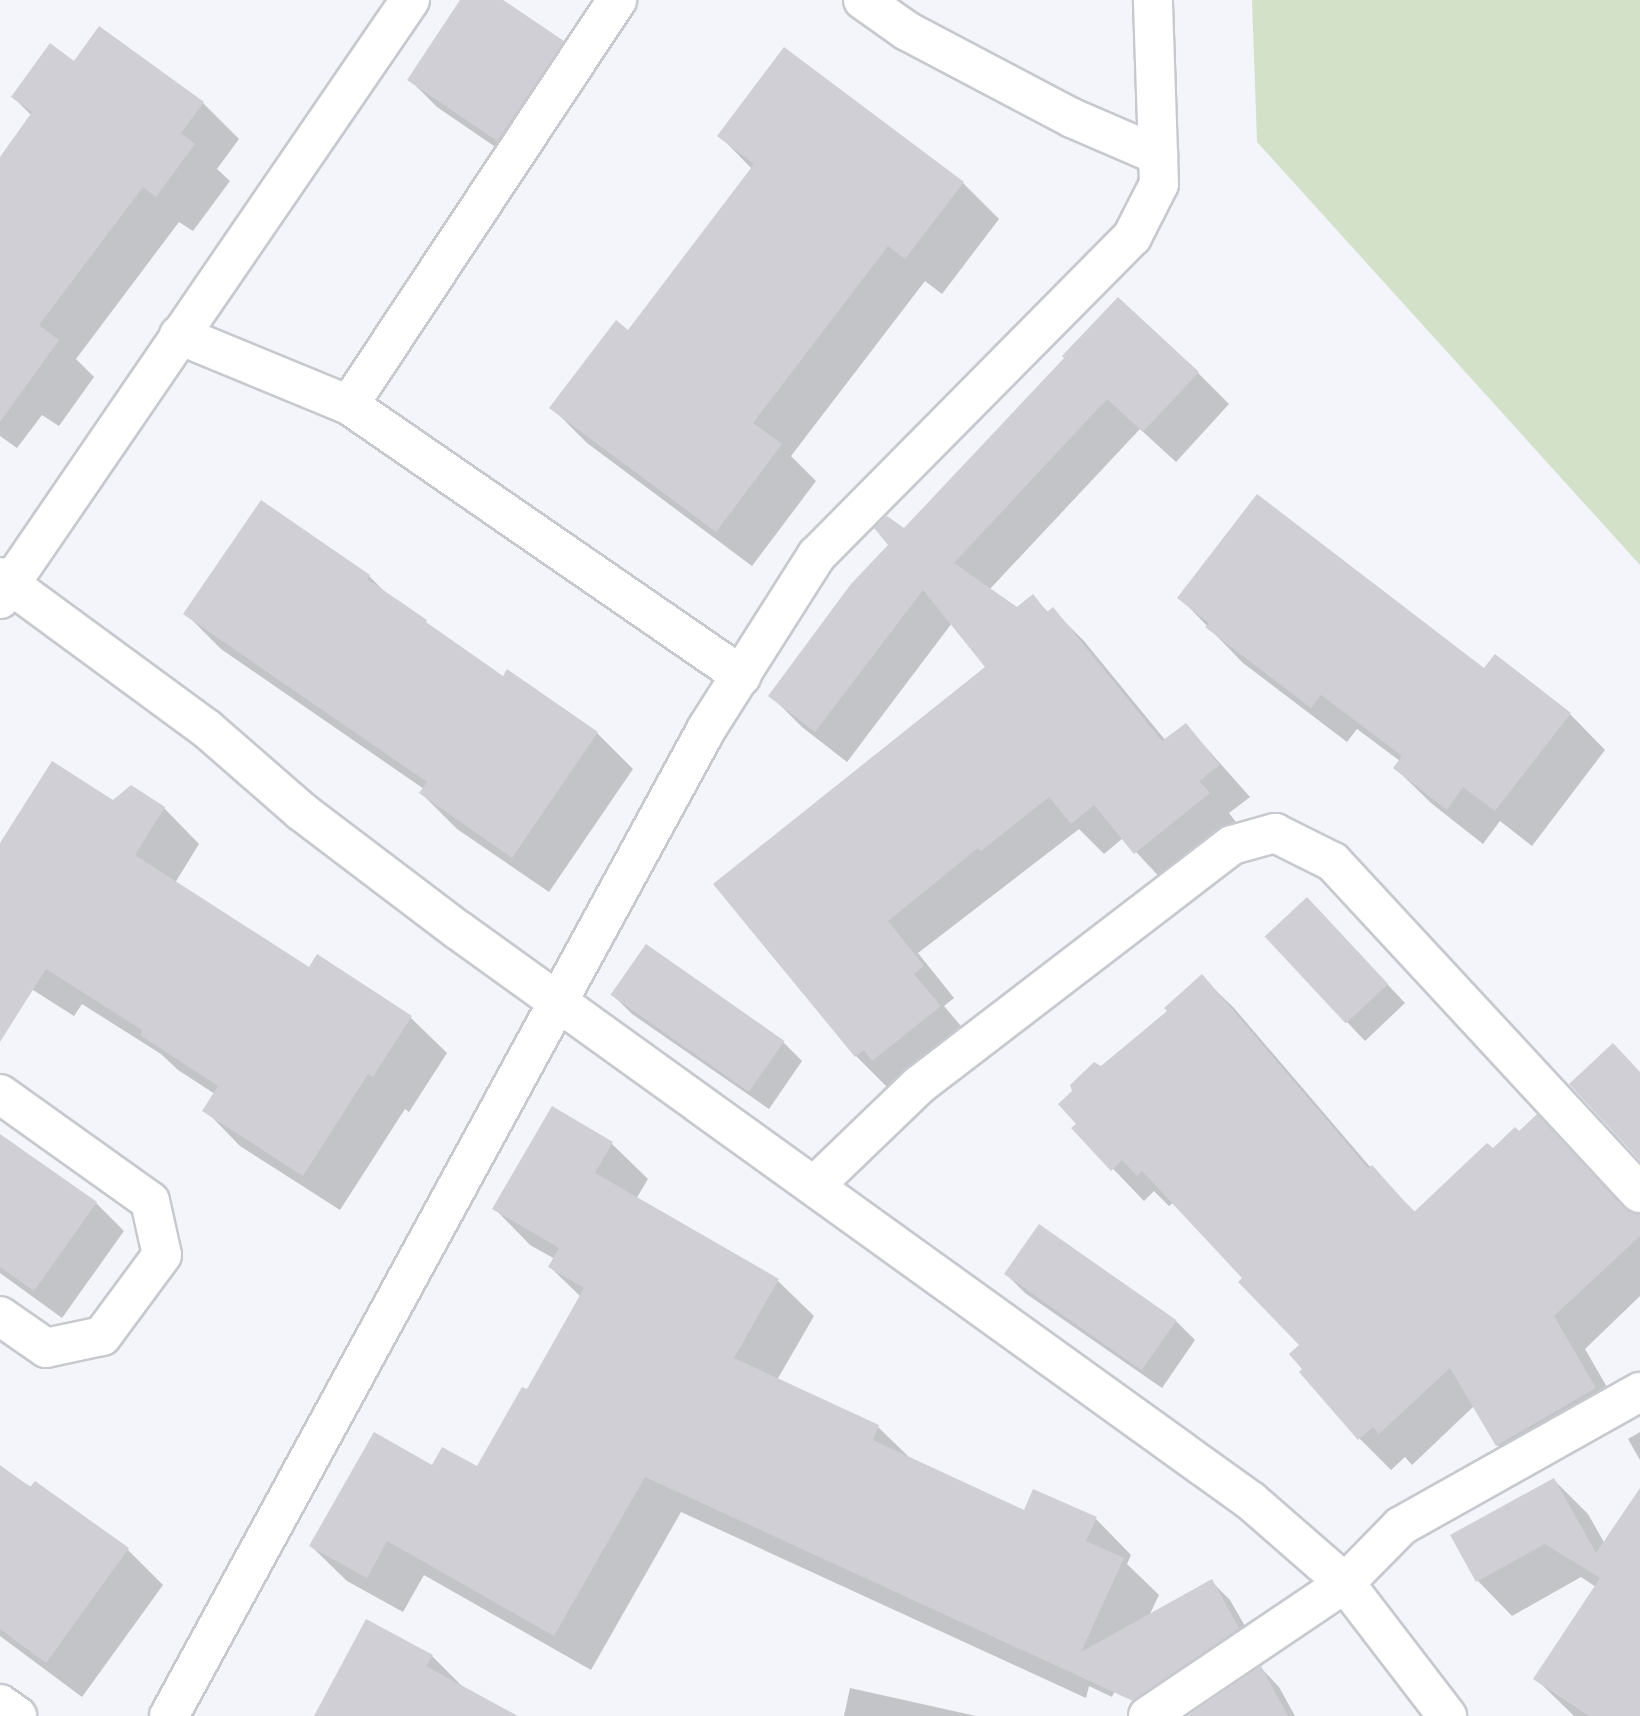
<!DOCTYPE html>
<style>
body{margin:0}
#map{position:relative;width:1640px;height:1716px;overflow:hidden;background:#f3f5fb;font-family:Arial,sans-serif}
div>[style]{position:absolute}
[style*='--x']{left:calc(var(--x)*1px);top:calc(var(--y)*1px);width:calc(var(--w)*1px);rotate:calc(var(--a)*1deg)}
.green>*{inset:0;background:#d4e1c9}
.shadow>*{inset:0;background:#0003}
.building>*{inset:0;background:#d0cfd5;transform-origin:0 0}
.roads{filter:drop-shadow(2px 0 #c7c9cf) drop-shadow(-2px 0 #c7c9cf) drop-shadow(0 2px #c7c9cf) drop-shadow(0 -2px #c7c9cf)}
.minor>*{height:38px;margin:-19px;padding:0 19px;transform-origin:19px;border-radius:19px;background:#fff}
span{translate:-50% -50%;white-space:nowrap;text-align:center;line-height:1.15;-webkit-text-stroke:6px #fff;paint-order:stroke}
</style>
<div id="map">
<div class="green">
<div style="clip-path:polygon(1252px 0,1640px 0,1640px 565px,1257px 142px)"></div>
</div>
<div class="shadow">
<div style="clip-path:polygon(462px 0,500px 0,562px 42px,590px 70px,526px 168px,437px 107px,409px 79px)"></div>
<div style="clip-path:polygon(74px 64px,203px 103px,239px 139px,217px 169px,230px 181px,193px 231px,179px 222px,76px 359px,94px 377px,59px 426px,42px 415px,17px 448px,0 436px,0 160px,32px 116px,13px 97px)"></div>
<div style="clip-path:polygon(720px 136px,963px 183px,999px 219px,942px 294px,925px 281px,791px 456px,816px 481px,752px 566px,587px 443px,552px 408px,629px 332px,752px 169px)"></div>
<div style="clip-path:polygon(1066px 358px,1198px 373px,1229px 404px,1176px 462px,1140px 429px,989px 590px,1017px 609px,1033px 597px,1049px 613px,1053px 610px,1084px 641px,1166px 741px,1186px 725px,1250px 797px,1229px 813px,1239px 826px,1166px 884px,1123px 838px,1104px 854px,1079px 829px,918px 953px,954px 998px,944px 1006px,971px 1038px,905px 1091px,895px 1081px,887px 1087px,856px 1056px,716px 884px,987px 667px,952px 623px,847px 762px,802px 727px,771px 696px,904px 530px)"></div>
<div style="clip-path:polygon(369px 576px,392px 599px,503px 678px,597px 733px,633px 769px,549px 892px,457px 829px,421px 793px,424px 789px,221px 649px,185px 613px)"></div>
<div style="clip-path:polygon(1180px 598px,1484px 670px,1570px 714px,1605px 750px,1532px 846px,1500px 821px,1483px 844px,1431px 803px,1395px 768px,1400px 761px,1357px 729px,1347px 742px,1243px 663px)"></div>
<div style="clip-path:polygon(113px 802px,164px 808px,199px 844px,175px 883px,309px 969px,317px 956px,411px 1018px,447px 1053px,409px 1112px,405px 1109px,340px 1210px,240px 1146px,205px 1110px,215px 1094px,178px 1070px,161px 1054px,82px 1004px,74px 1016px,0 969px,0 846px)"></div>
<div style="clip-path:polygon(1326px 919px,1405px 1003px,1365px 1041px,1267px 937px)"></div>
<div style="clip-path:polygon(1202px 977px,1234px 1008px,1371px 1168px,1416px 1213px,1493px 1151px,1568px 1148px,1628px 1213px,1640px 1216px,1640px 1296px,1585px 1349px,1626px 1420px,1529px 1477px,1497px 1445px,1474px 1406px,1412px 1465px,1405px 1457px,1391px 1470px,1360px 1439px,1305px 1369px,1302px 1345px,1245px 1278px,1174px 1202px,1169px 1206px,1154px 1191px,1144px 1201px,1074px 1128px,1078px 1124px,1101px 1068px,1169px 1011px)"></div>
<div style="clip-path:polygon(613px 995px,783px 1042px,802px 1061px,769px 1109px,632px 1014px)"></div>
<div style="clip-path:polygon(552px 1109px,612px 1144px,648px 1179px,636px 1199px,778px 1281px,814px 1316px,777px 1380px,878px 1427px,911px 1459px,1025px 1512px,1096px 1519px,1131px 1555px,1127px 1564px,1159px 1595px,1149px 1616px,1211px 1581px,1230px 1600px,1257px 1647px,1150px 1705px,1131px 1686px,1123px 1672px,1112px 1697px,1089px 1686px,1086px 1698px,681px 1512px,591px 1670px,424px 1575px,403px 1612px,347px 1581px,311px 1546px,433px 1467px,477px 1469px,527px 1391px,581px 1297px,550px 1267px,555px 1259px,530px 1245px,495px 1209px)"></div>
<div style="clip-path:polygon(0 1136px,96px 1203px,124px 1231px,62px 1318px,0 1273px)"></div>
<div style="clip-path:polygon(1039px 1227px,1176px 1321px,1195px 1340px,1162px 1388px,1025px 1293px,1006px 1274px)"></div>
<div style="clip-path:polygon(1640px 1432px,1640px 1460px,1628px 1439px)"></div>
<div style="clip-path:polygon(0 1467px,127px 1549px,163px 1585px,82px 1697px,0 1636px)"></div>
<div style="clip-path:polygon(1554px 1480px,1588px 1514px,1605px 1544px,1640px 1524px,1640px 1716px,1574px 1716px,1535px 1678px,1596px 1587px,1581px 1577px,1512px 1616px,1478px 1581px,1453px 1535px)"></div>
<div style="clip-path:polygon(432px 1656px,464px 1688px,515px 1716px,316px 1716px)"></div>
<div style="clip-path:polygon(1261px 1668px,1279px 1687px,1295px 1716px,1190px 1716px)"></div>
<div style="clip-path:polygon(850px 1688px,976px 1716px,844px 1716px)"></div>
</div>
<div class="building">
<div style="clip-path:polygon(460px 0,503px 0,564px 41px,497px 141px,407px 80px)"></div>
<div style="clip-path:polygon(99px 26px,204px 102px,181px 133px,195px 144px,156px 197px,143px 187px,39px 325px,59px 340px,0 422px,0 157px,32px 112px,11px 97px,50px 43px,74px 61px)"></div>
<div style="clip-path:polygon(784px 47px,964px 182px,905px 259px,888px 246px,753px 423px,782px 444px,716px 532px,549px 408px,616px 320px,628px 330px,754px 164px,717px 136px)"></div>
<div style="clip-path:polygon(1118px 297px,1199px 372px,1143px 432px,1107px 399px,954px 563px,1017px 607px,1033px 594px,1047px 612px,1053px 607px,1162px 741px,1186px 723px,1220px 765px,1199px 781px,1210px 793px,1134px 854px,1094px 805px,1071px 824px,1049px 797px,981px 851px,978px 848px,888px 921px,924px 966px,914px 974px,941px 1006px,872px 1061px,864px 1050px,855px 1057px,713px 884px,985px 667px,923px 590px,815px 732px,768px 696px,851px 584px,888px 545px,874px 528px,887px 516px,904px 528px,1064px 358px,1062px 356px)"></div>
<div style="clip-path:polygon(1257px 494px,1484px 668px,1495px 654px,1571px 713px,1495px 811px,1463px 787px,1447px 810px,1393px 768px,1402px 756px,1321px 695px,1311px 708px,1205px 627px,1209px 623px,1177px 598px)"></div>
<div style="clip-path:polygon(261px 500px,370px 575px,367px 579px,427px 620px,426px 622px,503px 676px,507px 669px,598px 732px,512px 858px,419px 793px,427px 782px,183px 614px)"></div>
<div style="clip-path:polygon(52px 761px,113px 800px,131px 785px,165px 807px,135px 855px,309px 967px,317px 954px,412px 1016px,373px 1077px,368px 1074px,303px 1176px,202px 1111px,218px 1086px,140px 1035px,142px 1030px,46px 969px,0 1042px,0 843px)"></div>
<div style="left:1307px;top:897px;width:119px;height:58px;rotate:47deg"></div>
<div style="left:646px;top:944px;width:169px;height:62px;rotate:35deg"></div>
<div style="clip-path:polygon(1202px 974px,1368px 1168px,1372px 1165px,1414px 1212px,1487px 1143px,1493px 1148px,1515px 1127px,1519px 1131px,1537px 1114px,1624px 1208px,1640px 1214px,1640px 1236px,1554px 1316px,1596px 1388px,1496px 1446px,1450px 1368px,1379px 1434px,1373px 1427px,1358px 1440px,1299px 1372px,1302px 1369px,1289px 1354px,1299px 1345px,1238px 1282px,1242px 1278px,1142px 1171px,1137px 1176px,1122px 1160px,1111px 1171px,1071px 1128px,1076px 1124px,1058px 1104px,1072px 1091px,1070px 1085px,1094px 1062px,1101px 1066px,1167px 1011px,1164px 1008px)"></div>
<div style="clip-path:polygon(1613px 1043px,1640px 1072px,1640px 1161px,1569px 1084px)"></div>
<div style="clip-path:polygon(552px 1106px,613px 1142px,595px 1173px,779px 1279px,734px 1358px,879px 1425px,873px 1440px,1024px 1510px,1033px 1489px,1097px 1517px,1086px 1541px,1124px 1558px,1081px 1652px,1212px 1579px,1239px 1628px,1133px 1701px,645px 1477px,554px 1636px,387px 1541px,367px 1578px,309px 1546px,374px 1432px,432px 1465px,442px 1447px,477px 1466px,522px 1387px,527px 1389px,584px 1288px,548px 1267px,559px 1248px,492px 1209px)"></div>
<div style="clip-path:polygon(0 1134px,97px 1202px,34px 1291px,0 1267px)"></div>
<div style="left:1039px;top:1224px;width:168px;height:61px;rotate:35deg"></div>
<div style="clip-path:polygon(0 1465px,30px 1487px,35px 1481px,129px 1548px,46px 1663px,0 1629px)"></div>
<div style="clip-path:polygon(1554px 1478px,1596px 1553px,1640px 1488px,1640px 1716px,1589px 1716px,1533px 1679px,1600px 1578px,1545px 1544px,1476px 1582px,1450px 1535px)"></div>
<div style="clip-path:polygon(366px 1619px,433px 1655px,426px 1666px,518px 1716px,314px 1716px)"></div>
<div style="clip-path:polygon(1261px 1666px,1288px 1716px,1187px 1716px)"></div>
</div>
<div class="roads">
<div class="minor">
<div style="--x:863;--y:0;--w:54;--a:35.2"></div>
<div style="--x:907;--y:31;--w:187;--a:27.8"></div>
<div style="--x:1072;--y:118;--w:94;--a:23.3"></div>
<div style="--x:179;--y:335;--w:184;--a:22.4"></div>
<div style="--x:349;--y:405;--w:477;--a:34.6"></div>
<div style="--x:349;--y:405;--w:486;--a:-56.5"></div>
<div style="--x:0;--y:577;--w:257;--a:36.3"></div>
<div style="--x:207;--y:729;--w:125;--a:41.1"></div>
<div style="--x:301;--y:811;--w:197;--a:37.2"></div>
<div style="--x:458;--y:930;--w:977;--a:35.76"></div>
<div style="--x:1251;--y:1501;--w:125;--a:41.1"></div>
<div style="--x:1345;--y:1583;--w:168;--a:52.5"></div>
<div style="--x:0;--y:599;--w:726;--a:-55.61"></div>
<div style="--x:0;--y:1094;--w:184;--a:35.5"></div>
<div style="--x:150;--y:1201;--w:55;--a:77.5"></div>
<div style="--x:162;--y:1255;--w:101;--a:126.5"></div>
<div style="--x:102;--y:1336;--w:57;--a:167.9"></div>
<div style="--x:46;--y:1348;--w:56;--a:-145.2"></div>
<div style="--x:814;--y:1186;--w:146;--a:-43.9"></div>
<div style="--x:919;--y:1085;--w:394;--a:-37.5"></div>
<div style="--x:1232;--y:845;--w:45;--a:-15.6"></div>
<div style="--x:1275;--y:833;--w:65;--a:26.6"></div>
<div style="--x:1333;--y:862;--w:451;--a:47.2"></div>
<div style="--x:0;--y:1704;--w:21;--a:35"></div>
<div style="--x:169;--y:1716;--w:1125;--a:-61.43"></div>
<div style="--x:707;--y:728;--w:205;--a:-57.6"></div>
<div style="--x:817;--y:555;--w:448;--a:-45.3"></div>
<div style="--x:1132;--y:237;--w:59;--a:-63"></div>
<div style="--x:1159;--y:184;--w:184;--a:-91.9"></div>
<div style="--x:1148;--y:1716;--w:238;--a:-34"></div>
<div style="--x:1345;--y:1583;--w:80;--a:-45.5"></div>
<div style="--x:1401;--y:1526;--w:274;--a:-29.3"></div>
</div>
</div>
</div>
